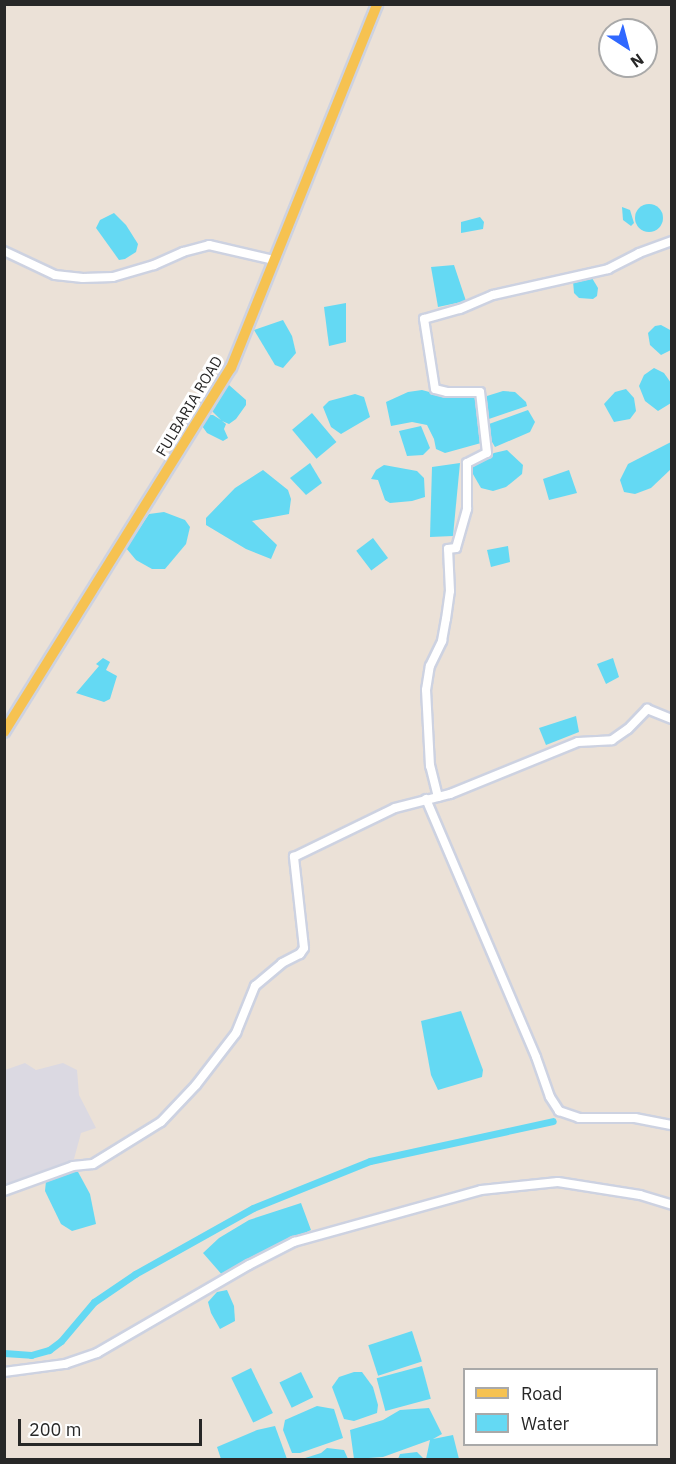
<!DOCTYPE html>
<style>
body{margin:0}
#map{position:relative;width:676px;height:1464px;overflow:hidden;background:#ebe1d7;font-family:"IBM Plex Sans",sans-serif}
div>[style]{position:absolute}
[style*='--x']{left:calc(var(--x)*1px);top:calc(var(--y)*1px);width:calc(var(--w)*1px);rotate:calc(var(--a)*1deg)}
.industrial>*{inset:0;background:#dbd9e2}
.water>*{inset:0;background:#64d9f3;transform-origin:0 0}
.round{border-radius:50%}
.canal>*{height:7px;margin:-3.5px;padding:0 3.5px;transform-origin:3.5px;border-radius:3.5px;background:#64d9f3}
.roads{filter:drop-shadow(2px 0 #cdd2e1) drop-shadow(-2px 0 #cdd2e1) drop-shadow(0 2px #cdd2e1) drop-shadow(0 -2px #cdd2e1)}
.minor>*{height:8px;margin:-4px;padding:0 4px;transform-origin:4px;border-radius:4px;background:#fff}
.major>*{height:10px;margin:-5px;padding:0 5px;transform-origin:5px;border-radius:5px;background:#f6c251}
span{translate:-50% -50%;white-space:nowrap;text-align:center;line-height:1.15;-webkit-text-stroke:6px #fff;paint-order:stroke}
.street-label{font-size:15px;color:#272727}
.frame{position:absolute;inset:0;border:6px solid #272727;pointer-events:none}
.legend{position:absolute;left:463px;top:1368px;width:195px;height:78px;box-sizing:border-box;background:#fff;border:2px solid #a9a9a9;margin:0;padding:8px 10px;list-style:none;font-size:18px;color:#272727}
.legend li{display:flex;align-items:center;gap:12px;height:30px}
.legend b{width:30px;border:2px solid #a9a9a9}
.north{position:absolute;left:598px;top:18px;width:60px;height:60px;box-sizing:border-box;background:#fff;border:2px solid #a9a9a9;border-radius:50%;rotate:144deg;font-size:16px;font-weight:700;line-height:24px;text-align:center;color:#272727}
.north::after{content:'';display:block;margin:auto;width:21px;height:27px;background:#3068ff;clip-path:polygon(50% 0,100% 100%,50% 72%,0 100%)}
.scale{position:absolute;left:18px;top:1419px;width:184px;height:27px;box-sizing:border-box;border:3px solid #272727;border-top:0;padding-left:8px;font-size:18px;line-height:21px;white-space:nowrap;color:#272727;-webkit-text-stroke:4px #fff;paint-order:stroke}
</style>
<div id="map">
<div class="industrial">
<div style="clip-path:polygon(25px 1063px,36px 1070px,63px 1063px,77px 1070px,79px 1095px,96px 1128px,81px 1133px,74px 1159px,5px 1187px,5px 1070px)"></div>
</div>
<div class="water">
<div class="round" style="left:635px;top:204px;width:28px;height:28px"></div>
<div style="clip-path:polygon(622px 207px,630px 210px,634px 223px,631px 226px,623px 220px)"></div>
<div style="clip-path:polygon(114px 213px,126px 225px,138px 244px,136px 252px,125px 259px,119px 260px,96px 228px,100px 220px)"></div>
<div style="clip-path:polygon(480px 217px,484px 222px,483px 229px,461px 233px,461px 222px)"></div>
<div style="clip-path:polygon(454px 265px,466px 301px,438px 307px,431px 267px)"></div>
<div style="clip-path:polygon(592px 278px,598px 288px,597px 296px,593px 299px,579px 298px,574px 293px,573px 281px)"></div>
<div style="clip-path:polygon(346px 303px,346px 342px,329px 346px,324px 307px)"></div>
<div style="clip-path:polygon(283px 320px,292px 336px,296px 353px,283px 368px,275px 365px,254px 330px)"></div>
<div style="clip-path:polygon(661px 325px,672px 331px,671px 350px,661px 355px,650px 345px,648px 333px,655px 326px)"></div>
<div style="clip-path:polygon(654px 368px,664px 373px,671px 383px,671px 403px,658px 411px,645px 401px,639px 386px,644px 375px)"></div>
<div style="clip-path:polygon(223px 385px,229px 385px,246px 400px,246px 405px,236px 419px,229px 424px,222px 421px,226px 424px,224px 429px,228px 438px,223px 441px,207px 433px,200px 423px,203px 415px,213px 415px,221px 420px,212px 411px)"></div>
<div style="clip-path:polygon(626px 389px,634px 398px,636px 411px,630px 419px,614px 422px,604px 404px,615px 392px)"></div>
<div style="clip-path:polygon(422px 390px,444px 396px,476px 398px,481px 443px,445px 453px,436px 449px,434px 439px,427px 425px,412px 422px,391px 426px,386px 402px,408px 392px)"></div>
<div style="clip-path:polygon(503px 391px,515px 392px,526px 402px,527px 406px,486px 420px,484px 406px,487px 396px)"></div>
<div style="clip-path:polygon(355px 394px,364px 397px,370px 417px,341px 434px,331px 427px,323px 407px,329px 401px)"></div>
<div style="clip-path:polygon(528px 410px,535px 422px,530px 432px,495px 447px,489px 437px,489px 424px)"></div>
<div style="left:312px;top:413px;width:38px;height:26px;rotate:50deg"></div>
<div style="clip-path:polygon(421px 426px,430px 448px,423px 455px,407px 456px,399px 431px)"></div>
<div style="clip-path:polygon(671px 442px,671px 469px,651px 488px,635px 494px,624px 492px,620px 480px,628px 464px)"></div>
<div style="clip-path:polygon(507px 450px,523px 465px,522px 474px,506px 487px,493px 491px,481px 488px,470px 469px,494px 453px)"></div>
<div style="clip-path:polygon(310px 463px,322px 483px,306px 495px,290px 478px)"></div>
<div style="clip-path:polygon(460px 463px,453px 536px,430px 537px,432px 467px)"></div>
<div style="clip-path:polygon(384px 465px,417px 471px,424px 478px,425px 497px,412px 501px,390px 503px,385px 500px,378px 480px,371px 479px,376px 470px)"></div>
<div style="clip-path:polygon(263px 470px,288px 490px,291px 499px,289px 514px,252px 521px,277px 545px,271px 559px,246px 549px,206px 525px,206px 518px,235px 488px)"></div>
<div style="clip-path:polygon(569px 470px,577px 493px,549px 500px,543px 479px)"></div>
<div style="clip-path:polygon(164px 512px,185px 520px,190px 527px,186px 544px,165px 569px,152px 569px,136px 560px,126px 548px,149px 514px)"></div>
<div style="left:373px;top:538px;width:25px;height:21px;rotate:53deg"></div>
<div style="clip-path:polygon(508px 546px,510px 562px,491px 567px,487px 550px)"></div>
<div style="clip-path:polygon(103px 658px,110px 662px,106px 670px,117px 676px,110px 699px,104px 702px,76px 693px,99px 666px,96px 664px)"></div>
<div style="clip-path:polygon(613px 658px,619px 677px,606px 684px,597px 664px)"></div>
<div style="clip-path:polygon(576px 716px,579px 732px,546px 745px,539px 728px)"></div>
<div style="clip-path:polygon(461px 1011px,483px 1070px,482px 1077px,438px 1090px,431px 1075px,421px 1021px)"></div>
<div style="clip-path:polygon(77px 1170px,90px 1194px,96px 1224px,72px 1231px,61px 1224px,45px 1191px,46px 1181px,54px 1175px)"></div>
<div style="clip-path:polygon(301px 1203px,311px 1230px,250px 1258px,233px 1273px,224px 1277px,203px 1253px,219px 1238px,249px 1220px)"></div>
<div style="clip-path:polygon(227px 1290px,234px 1306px,235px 1321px,220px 1329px,211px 1313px,208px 1302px,217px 1292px)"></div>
<div style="left:412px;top:1331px;width:32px;height:46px;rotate:72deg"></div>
<div style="left:422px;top:1366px;width:34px;height:47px;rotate:75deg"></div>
<div style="left:251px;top:1368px;width:50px;height:22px;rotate:64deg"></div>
<div style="left:301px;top:1372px;width:28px;height:24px;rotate:64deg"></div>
<div style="clip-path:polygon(354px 1372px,362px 1372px,373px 1387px,378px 1405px,377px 1413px,354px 1421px,344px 1419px,332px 1387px,339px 1377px)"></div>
<div style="clip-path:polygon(317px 1406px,334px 1409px,343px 1438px,300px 1453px,292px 1453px,283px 1430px,285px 1420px)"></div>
<div style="clip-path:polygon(429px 1408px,442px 1434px,433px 1439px,453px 1435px,459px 1459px,426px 1459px,430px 1440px,383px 1457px,354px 1459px,350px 1430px,383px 1420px,400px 1410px)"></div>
<div style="clip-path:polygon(275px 1426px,287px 1459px,221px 1459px,217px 1447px,257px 1430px)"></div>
<div style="clip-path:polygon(327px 1448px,344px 1450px,348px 1459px,302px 1459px,321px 1453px)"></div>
<div style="clip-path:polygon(417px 1452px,424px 1459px,398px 1459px,400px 1454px)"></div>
</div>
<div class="canal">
<div style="--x:4;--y:1353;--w:27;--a:4"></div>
<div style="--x:31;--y:1355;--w:19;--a:-16"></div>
<div style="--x:49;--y:1350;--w:15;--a:-37"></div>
<div style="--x:61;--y:1341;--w:51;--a:-49.8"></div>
<div style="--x:94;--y:1302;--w:50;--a:-34.3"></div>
<div style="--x:135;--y:1274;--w:135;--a:-29.2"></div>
<div style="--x:253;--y:1208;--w:126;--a:-21.9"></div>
<div style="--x:370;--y:1161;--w:187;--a:-12.3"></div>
</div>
<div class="roads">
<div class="minor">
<div style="--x:4;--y:251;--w:56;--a:25.2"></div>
<div style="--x:55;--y:275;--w:28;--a:6"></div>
<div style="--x:83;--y:278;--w:30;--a:-2"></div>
<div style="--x:113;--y:277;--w:43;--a:-16.3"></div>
<div style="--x:154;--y:265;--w:32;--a:-24"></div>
<div style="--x:183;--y:252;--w:27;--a:-15"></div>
<div style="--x:209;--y:245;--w:67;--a:13"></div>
<div style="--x:438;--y:797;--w:32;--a:-104"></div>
<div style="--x:430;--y:766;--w:76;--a:-93"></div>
<div style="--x:426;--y:690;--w:24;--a:-81"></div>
<div style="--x:430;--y:666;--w:28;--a:-64"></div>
<div style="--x:442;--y:641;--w:22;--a:-80"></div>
<div style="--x:446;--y:619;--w:28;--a:-82"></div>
<div style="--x:450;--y:591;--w:42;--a:-92.7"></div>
<div style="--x:448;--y:549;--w:8;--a:-7"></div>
<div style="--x:456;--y:548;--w:41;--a:-74.2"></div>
<div style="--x:467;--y:509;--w:46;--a:-90"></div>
<div style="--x:467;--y:463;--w:22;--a:-27"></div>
<div style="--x:487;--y:453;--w:61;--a:-96.5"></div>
<div style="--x:480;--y:392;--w:33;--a:180"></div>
<div style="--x:447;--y:392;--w:12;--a:-166"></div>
<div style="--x:435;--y:389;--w:71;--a:-98.9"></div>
<div style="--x:424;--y:319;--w:37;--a:-16"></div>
<div style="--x:460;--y:309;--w:36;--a:-23"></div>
<div style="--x:493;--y:295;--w:118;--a:-12.7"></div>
<div style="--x:608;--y:269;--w:35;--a:-27"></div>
<div style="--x:639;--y:253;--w:35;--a:-20"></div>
<div style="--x:426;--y:799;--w:280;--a:66.9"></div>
<div style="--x:536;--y:1057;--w:42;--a:70.7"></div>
<div style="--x:550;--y:1097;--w:17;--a:57"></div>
<div style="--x:559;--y:1111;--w:21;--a:19"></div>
<div style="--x:579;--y:1118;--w:56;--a:0"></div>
<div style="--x:635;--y:1118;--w:38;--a:11"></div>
<div style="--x:4;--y:1191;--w:73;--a:-19.9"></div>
<div style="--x:73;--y:1166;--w:20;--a:-6"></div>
<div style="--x:93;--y:1164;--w:80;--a:-31.7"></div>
<div style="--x:161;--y:1122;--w:51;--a:-46.6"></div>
<div style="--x:196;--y:1085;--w:66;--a:-52.4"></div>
<div style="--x:236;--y:1033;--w:51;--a:-68"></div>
<div style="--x:255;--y:986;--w:35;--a:-40"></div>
<div style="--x:282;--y:963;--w:20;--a:-27"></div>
<div style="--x:300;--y:954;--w:7;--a:-56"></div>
<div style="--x:304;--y:948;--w:92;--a:-96.3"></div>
<div style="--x:294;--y:857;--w:112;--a:-25.9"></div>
<div style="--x:395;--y:808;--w:57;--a:-14.3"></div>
<div style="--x:450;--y:794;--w:138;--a:-22.1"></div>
<div style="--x:578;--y:742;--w:34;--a:-3"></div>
<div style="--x:612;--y:740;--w:19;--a:-35"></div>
<div style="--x:628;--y:729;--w:28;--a:-46"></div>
<div style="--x:647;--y:709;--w:27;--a:22"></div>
<div style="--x:4;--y:1372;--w:62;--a:-7.5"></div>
<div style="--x:65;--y:1364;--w:34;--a:-19"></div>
<div style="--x:97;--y:1353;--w:176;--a:-30.1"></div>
<div style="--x:249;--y:1265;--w:51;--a:-27.1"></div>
<div style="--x:294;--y:1242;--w:194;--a:-15.5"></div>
<div style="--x:481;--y:1190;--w:77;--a:-5.9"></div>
<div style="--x:558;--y:1182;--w:83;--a:9"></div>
<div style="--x:640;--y:1195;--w:34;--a:17"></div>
</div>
<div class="major">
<div style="--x:4;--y:732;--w:429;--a:-58.1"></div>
<div style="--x:231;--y:368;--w:392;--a:-68.1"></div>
</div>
</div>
<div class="street-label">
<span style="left:189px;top:406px;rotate:-59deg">FULBARIA ROAD</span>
</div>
<div class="frame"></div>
<ul class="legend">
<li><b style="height:8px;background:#f6c251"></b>Road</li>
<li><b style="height:16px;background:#64d9f3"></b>Water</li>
</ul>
<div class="north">N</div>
<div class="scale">200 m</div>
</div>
